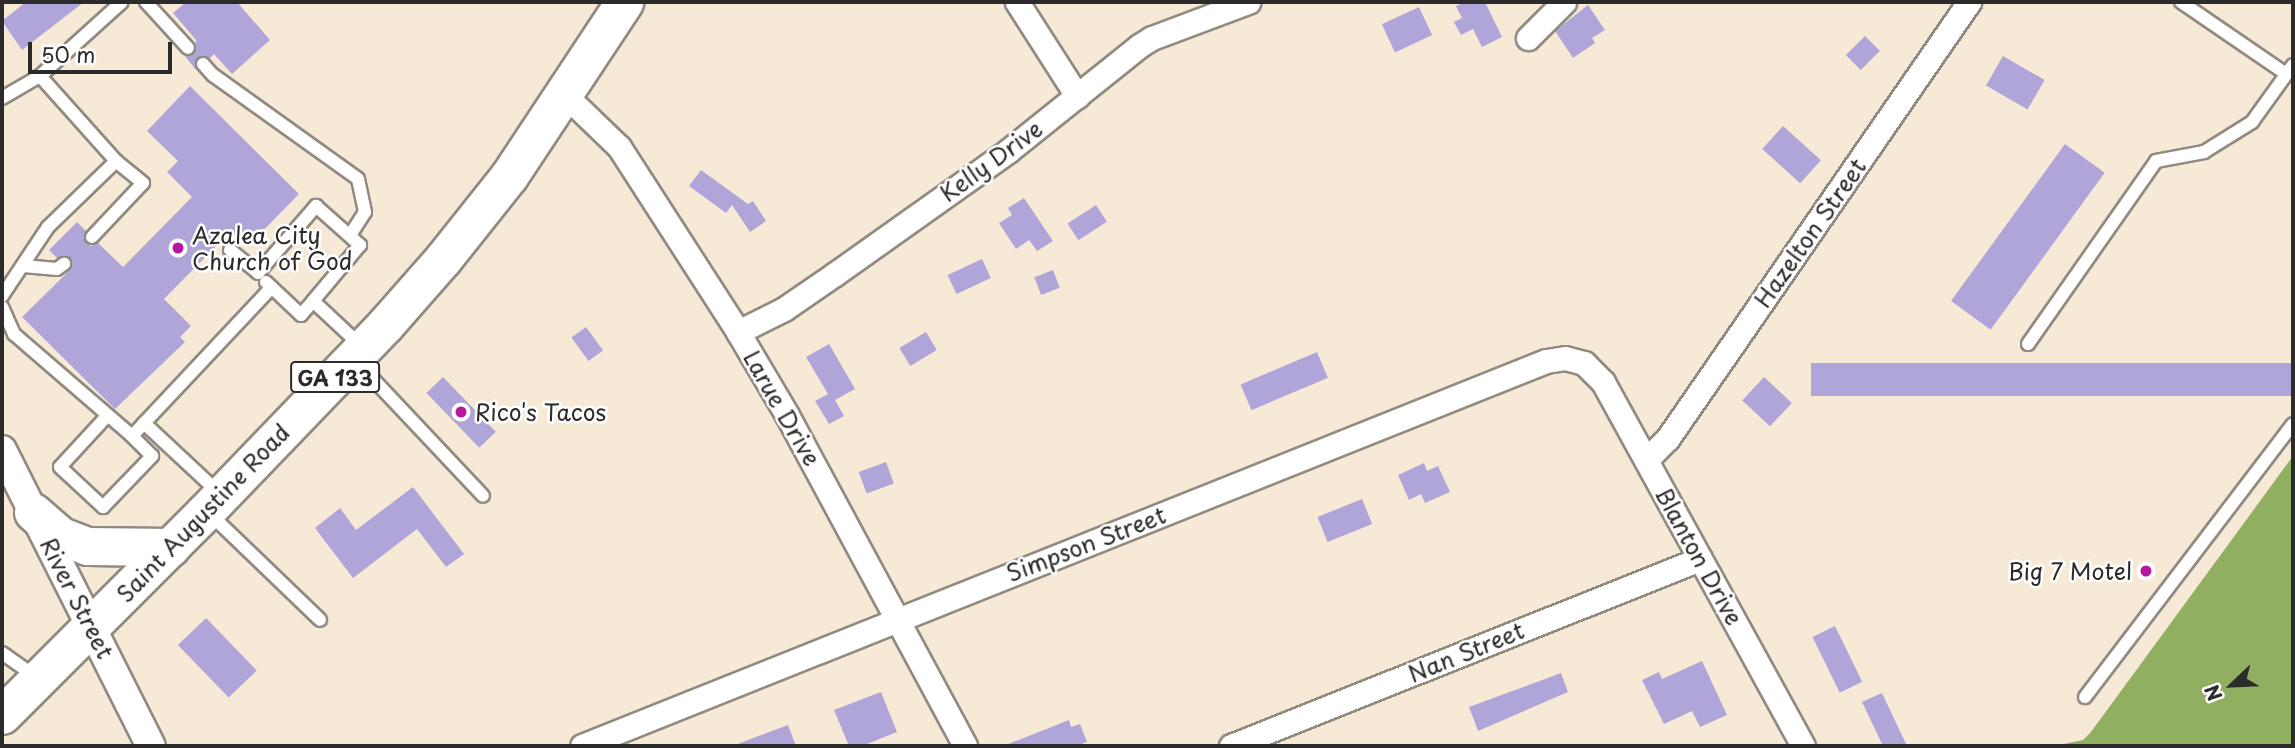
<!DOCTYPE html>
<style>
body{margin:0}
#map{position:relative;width:2295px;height:748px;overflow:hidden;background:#f6ead7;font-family:"Playpen Sans",sans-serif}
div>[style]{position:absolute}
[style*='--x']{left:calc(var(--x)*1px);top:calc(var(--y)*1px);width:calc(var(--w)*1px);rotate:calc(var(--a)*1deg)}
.forest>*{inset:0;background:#91af61}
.building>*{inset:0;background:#b0a5d9;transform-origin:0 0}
.roads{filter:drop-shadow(2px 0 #908a81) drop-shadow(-2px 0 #908a81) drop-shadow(0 2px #908a81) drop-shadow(0 -2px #908a81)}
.service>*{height:12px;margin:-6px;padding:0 6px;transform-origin:6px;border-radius:6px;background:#fff}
.minor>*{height:23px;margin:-11.5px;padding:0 11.5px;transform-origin:11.5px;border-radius:11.5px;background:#fff}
.tertiary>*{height:28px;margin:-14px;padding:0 14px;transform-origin:14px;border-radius:14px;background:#fff}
.primary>*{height:37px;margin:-18.5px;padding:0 18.5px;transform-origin:18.5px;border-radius:18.5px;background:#fff}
.dots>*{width:19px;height:19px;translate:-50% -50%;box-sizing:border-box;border:4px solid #fff;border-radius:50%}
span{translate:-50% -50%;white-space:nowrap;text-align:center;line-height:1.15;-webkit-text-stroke:5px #fff;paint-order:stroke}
.shield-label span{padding:2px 5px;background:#fff;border:2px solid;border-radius:5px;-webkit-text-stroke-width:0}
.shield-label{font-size:21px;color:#2b2b2b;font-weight:700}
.street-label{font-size:23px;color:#2b2b2b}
.poi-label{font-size:23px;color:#2b2b2b}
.left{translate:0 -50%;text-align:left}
.right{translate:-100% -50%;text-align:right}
.frame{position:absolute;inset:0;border:4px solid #2b2b2b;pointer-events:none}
.north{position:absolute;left:2197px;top:650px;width:70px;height:70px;-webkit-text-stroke:5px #fff;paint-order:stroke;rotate:247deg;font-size:19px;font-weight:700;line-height:28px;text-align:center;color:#2b2b2b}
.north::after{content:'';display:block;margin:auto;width:24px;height:32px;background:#2b2b2b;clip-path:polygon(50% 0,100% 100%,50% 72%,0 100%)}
.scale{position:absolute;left:28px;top:42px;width:144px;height:32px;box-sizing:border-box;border:4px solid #2b2b2b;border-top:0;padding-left:9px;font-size:21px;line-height:24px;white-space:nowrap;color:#2b2b2b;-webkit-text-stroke:5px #fff;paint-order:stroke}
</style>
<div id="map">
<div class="forest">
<div style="clip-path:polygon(2293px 456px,2293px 746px,2054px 746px,2083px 740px,2091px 732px)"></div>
</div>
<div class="building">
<div style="clip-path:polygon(26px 2px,84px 2px,22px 50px,2px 21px)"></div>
<div style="clip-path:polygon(186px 2px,237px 2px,270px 40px,232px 74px,214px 54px,210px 58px,198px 57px,195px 62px,196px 70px,184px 55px,194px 54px,196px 40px,173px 13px)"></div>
<div style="clip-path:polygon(1465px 2px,1485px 2px,1502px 37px,1482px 47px,1473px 29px,1461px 35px,1454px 22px,1462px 18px,1456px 6px)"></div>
<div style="clip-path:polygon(1588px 5px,1605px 30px,1592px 38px,1595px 43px,1573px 58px,1555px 31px)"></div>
<div style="left:1419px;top:7px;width:31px;height:41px;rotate:65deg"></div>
<div style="left:1865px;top:36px;width:21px;height:27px;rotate:45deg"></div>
<div style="left:2003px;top:56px;width:48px;height:34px;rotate:30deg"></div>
<div style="clip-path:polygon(190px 86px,299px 194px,247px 247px,231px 231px,164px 299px,191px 326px,180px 337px,185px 342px,115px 409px,22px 317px,72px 268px,71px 258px,64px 255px,57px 258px,49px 250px,77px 222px,86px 231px,86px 243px,91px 246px,98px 243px,123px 267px,192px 197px,167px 172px,178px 161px,147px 131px)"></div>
<div style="left:1783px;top:126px;width:51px;height:31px;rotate:42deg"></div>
<div style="left:2065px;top:144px;width:49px;height:194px;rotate:36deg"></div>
<div style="clip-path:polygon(701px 170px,748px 204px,753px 201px,766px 221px,750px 232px,732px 205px,726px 213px,689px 186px)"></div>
<div style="clip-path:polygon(1024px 198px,1053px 241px,1037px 251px,1029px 240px,1016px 249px,999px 223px,1012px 215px,1008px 208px)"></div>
<div style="left:1096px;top:205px;width:20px;height:34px;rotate:57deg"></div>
<div style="left:982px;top:259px;width:21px;height:38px;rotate:65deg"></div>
<div style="left:1053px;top:270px;width:19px;height:20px;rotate:69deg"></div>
<div style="left:586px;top:327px;width:29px;height:18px;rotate:54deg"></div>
<div style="left:926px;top:332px;width:21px;height:31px;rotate:59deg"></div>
<div style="clip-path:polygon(829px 344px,855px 389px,835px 400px,844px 416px,829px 424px,815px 401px,828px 394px,806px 357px)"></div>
<div style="left:1317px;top:352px;width:28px;height:83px;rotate:67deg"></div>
<div style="left:2293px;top:363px;width:33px;height:482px;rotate:90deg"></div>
<div style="left:443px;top:377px;width:76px;height:23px;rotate:46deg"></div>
<div style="left:1764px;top:377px;width:38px;height:32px;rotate:43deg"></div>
<div style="left:886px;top:462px;width:23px;height:29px;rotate:70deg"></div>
<div style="clip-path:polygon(1424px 463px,1427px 471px,1438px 466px,1450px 492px,1425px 503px,1421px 494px,1409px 500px,1398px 475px)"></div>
<div style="clip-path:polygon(413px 487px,464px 554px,446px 567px,417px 529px,353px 578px,315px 528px,340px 508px,356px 530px)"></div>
<div style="left:1362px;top:499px;width:27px;height:48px;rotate:68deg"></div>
<div style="left:206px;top:618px;width:73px;height:39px;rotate:46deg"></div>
<div style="left:1835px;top:626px;width:62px;height:25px;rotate:64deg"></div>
<div style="clip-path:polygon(1702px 661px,1727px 715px,1700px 727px,1692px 711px,1664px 724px,1642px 680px,1659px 672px,1662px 679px)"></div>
<div style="clip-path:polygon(1561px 673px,1568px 692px,1478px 731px,1469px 707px)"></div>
<div style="clip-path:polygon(881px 692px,897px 732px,862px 746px,849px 746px,834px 710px)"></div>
<div style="clip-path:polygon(1882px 693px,1907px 746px,1883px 746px,1862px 702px)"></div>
<div style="clip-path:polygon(1069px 720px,1071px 727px,1080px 724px,1087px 742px,1076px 746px,1003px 746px)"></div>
<div style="clip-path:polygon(788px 725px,796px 746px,735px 746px,735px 745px)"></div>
</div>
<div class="roads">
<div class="service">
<div style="--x:146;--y:2;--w:62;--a:47.6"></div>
<div style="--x:2181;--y:2;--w:127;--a:34.4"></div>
<div style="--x:203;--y:64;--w:15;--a:48"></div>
<div style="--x:213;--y:75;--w:178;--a:35.6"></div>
<div style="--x:358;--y:179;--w:34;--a:78"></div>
<div style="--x:365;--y:212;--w:27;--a:123"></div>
<div style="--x:2;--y:98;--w:44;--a:-30.1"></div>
<div style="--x:40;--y:76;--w:110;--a:-42.1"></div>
<div style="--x:92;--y:237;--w:74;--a:-46.6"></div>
<div style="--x:143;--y:183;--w:35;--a:-141"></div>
<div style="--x:230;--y:250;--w:36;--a:39"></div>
<div style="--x:258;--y:273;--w:89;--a:-49.1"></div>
<div style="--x:316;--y:206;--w:59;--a:41.6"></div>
<div style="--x:360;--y:245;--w:73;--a:130"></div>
<div style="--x:313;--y:301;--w:64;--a:43.1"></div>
<div style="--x:23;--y:266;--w:34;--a:5"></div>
<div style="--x:57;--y:269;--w:9;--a:-36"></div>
<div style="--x:266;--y:282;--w:48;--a:43.3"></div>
<div style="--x:301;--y:315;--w:18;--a:-49"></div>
<div style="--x:2;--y:296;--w:83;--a:-56.3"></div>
<div style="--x:48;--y:227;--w:95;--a:-44.1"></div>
<div style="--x:116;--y:161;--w:114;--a:-131.8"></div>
<div style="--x:2;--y:307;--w:30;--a:66"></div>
<div style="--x:14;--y:334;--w:156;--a:40.8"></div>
<div style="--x:132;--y:436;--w:204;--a:-46.8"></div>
<div style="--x:2028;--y:344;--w:223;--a:-55"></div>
<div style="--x:2156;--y:161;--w:49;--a:-10.6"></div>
<div style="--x:2204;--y:152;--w:57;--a:-32"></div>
<div style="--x:2252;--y:122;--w:70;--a:-54.3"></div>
<div style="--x:356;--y:361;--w:185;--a:46.7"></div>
<div style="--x:107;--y:416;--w:69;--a:132.7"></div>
<div style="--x:60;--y:467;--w:59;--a:42.9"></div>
<div style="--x:103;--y:507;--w:71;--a:-46.1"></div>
<div style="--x:152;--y:456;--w:28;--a:-135"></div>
<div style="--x:144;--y:423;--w:101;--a:43"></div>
<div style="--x:209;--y:513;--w:154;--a:43.9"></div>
<div style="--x:2;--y:653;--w:42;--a:35.2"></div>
<div style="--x:2085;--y:697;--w:343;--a:-52.7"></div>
</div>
<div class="minor">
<div style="--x:1017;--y:2;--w:112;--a:57.4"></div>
<div style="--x:1528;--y:38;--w:51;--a:-45"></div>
<div style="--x:564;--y:94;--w:76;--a:43.9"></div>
<div style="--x:619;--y:147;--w:220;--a:57.2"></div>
<div style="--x:738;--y:332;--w:96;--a:59.4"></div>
<div style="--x:787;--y:415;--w:376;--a:61.7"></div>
<div style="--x:738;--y:332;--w:51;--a:-26.6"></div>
<div style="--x:784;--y:309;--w:62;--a:-34.5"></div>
<div style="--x:835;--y:274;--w:212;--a:-35.4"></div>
<div style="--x:1008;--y:151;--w:168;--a:-38.7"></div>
<div style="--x:1139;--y:46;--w:15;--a:-32"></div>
<div style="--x:1152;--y:38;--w:103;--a:-20.6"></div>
<div style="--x:1646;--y:460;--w:31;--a:-45"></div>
<div style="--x:1668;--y:438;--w:530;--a:-55.38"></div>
<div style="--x:582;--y:746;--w:1038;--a:-21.77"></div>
<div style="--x:1546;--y:361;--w:19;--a:-9"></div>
<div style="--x:1565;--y:358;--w:20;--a:15"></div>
<div style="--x:1584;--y:363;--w:27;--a:45"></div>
<div style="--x:1603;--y:382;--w:415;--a:61.2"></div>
<div style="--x:1231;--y:746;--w:505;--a:-21.74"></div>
</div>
<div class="tertiary">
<div style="--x:2;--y:450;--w:331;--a:63.3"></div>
</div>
<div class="primary">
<div style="--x:33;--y:512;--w:37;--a:41"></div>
<div style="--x:61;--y:536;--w:28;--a:21"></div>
<div style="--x:87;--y:546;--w:84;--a:0.7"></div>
<div style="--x:2;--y:715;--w:288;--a:-45"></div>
<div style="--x:206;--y:511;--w:258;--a:-46.1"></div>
<div style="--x:385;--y:325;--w:88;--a:-48.7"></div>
<div style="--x:443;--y:259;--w:106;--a:-51.5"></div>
<div style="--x:509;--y:176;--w:209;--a:-56.5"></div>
</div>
</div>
<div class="dots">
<div style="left:178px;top:248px;background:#b5179e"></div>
<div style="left:461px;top:412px;background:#b5179e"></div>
<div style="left:2146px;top:571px;background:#b5179e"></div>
</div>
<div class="shield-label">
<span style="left:335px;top:377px">GA 133</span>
</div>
<div class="street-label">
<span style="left:991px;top:161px;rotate:-36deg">Kelly Drive</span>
<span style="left:1810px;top:233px;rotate:-55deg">Hazelton Street</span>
<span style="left:782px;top:408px;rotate:60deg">Larue Drive</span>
<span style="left:203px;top:513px;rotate:-46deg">Saint Augustine Road</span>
<span style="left:1086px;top:544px;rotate:-21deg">Simpson Street</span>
<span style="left:1699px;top:556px;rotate:61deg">Blanton Drive</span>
<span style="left:77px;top:598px;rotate:63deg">River Street</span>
<span style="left:1466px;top:652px;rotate:-22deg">Nan Street</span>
</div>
<div class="poi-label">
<span class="left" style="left:192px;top:248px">Azalea City<br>Church of God</span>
<span class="left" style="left:475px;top:412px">Rico's Tacos</span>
<span class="right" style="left:2132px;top:571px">Big 7 Motel</span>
</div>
<div class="frame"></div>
<div class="north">N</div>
<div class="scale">50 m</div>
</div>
